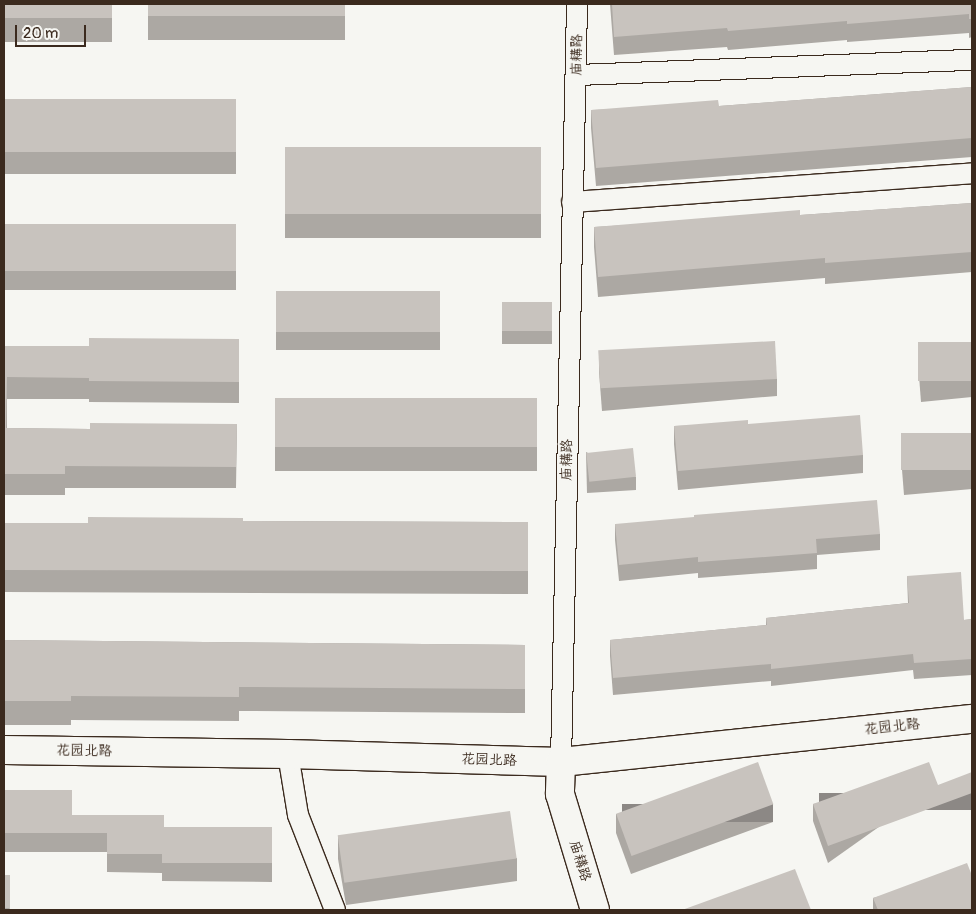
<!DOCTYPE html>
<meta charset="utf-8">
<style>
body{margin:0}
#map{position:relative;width:976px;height:914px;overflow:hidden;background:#f6f6f2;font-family:Pangolin,"LXGW WenKai TC",sans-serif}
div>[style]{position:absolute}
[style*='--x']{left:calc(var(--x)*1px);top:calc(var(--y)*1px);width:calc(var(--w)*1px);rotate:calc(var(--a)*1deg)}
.roads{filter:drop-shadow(1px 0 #3b2a1e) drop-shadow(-1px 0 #3b2a1e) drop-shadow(0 1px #3b2a1e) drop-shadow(0 -1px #3b2a1e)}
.street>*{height:20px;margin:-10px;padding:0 10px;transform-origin:10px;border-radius:10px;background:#f6f6f2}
.secondary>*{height:28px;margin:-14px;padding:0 14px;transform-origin:14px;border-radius:14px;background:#f6f6f2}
.wall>*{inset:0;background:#aca8a3;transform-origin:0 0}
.shaded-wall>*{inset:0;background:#8c8885;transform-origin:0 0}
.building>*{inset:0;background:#c8c3be;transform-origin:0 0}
span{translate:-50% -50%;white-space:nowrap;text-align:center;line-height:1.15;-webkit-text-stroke:4px #f6f6f2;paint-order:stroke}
.street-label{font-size:14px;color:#3b2a1e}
.frame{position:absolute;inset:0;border:5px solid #3b2a1e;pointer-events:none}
.scale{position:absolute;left:15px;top:25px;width:71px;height:22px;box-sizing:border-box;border:2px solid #3b2a1e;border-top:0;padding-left:6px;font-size:15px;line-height:18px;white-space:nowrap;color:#3b2a1e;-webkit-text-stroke:4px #f6f6f2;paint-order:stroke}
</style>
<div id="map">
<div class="roads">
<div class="street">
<div style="--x:577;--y:75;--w:395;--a:-2.2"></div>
<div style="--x:572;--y:202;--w:401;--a:-4.1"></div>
<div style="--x:288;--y:754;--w:62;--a:80.7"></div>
<div style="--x:298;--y:815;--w:102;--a:68.7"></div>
<div style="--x:561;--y:762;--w:758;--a:-88.79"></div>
</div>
<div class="secondary">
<div style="--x:4;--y:750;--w:284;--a:0.8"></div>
<div style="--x:288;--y:754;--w:273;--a:1.7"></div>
<div style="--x:561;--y:762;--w:413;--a:-6"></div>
<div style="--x:561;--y:762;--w:32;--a:92"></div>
<div style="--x:560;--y:794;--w:121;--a:73.2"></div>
</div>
</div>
<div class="wall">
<div style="left:4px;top:4px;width:108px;height:38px"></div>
<div style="left:148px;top:4px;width:197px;height:36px"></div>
<div style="clip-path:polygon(610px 4px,972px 4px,972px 37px,969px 38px,969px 33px,847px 42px,847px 40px,728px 50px,727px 47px,614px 55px)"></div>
<div style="clip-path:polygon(972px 87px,972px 157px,596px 186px,591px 128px,591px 110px,719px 106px)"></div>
<div style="left:4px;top:99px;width:232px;height:75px"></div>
<div style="left:285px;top:147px;width:256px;height:91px"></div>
<div style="clip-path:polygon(972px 203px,972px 272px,825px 284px,825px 278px,598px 297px,594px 247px,594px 227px,800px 215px)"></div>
<div style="left:4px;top:224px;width:232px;height:66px"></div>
<div style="left:276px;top:291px;width:164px;height:59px"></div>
<div style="left:502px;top:302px;width:50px;height:42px"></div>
<div style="clip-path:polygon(239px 339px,239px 403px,89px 402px,89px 399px,7px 399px,7px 428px,90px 429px,237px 424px,236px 488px,65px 488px,65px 495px,4px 495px,4px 346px,89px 346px)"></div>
<div style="clip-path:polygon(972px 342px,972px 397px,921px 402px,918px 363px,918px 347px)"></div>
<div style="clip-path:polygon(599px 356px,777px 379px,777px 396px,602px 411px,599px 372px)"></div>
<div style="left:275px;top:398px;width:262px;height:73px"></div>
<div style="clip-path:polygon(748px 424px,863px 455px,863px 473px,678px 490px,674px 444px,674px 426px)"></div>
<div style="clip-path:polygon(972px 433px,972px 489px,904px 495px,901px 457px,901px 439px)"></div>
<div style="clip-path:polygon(586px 452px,636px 477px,636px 490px,587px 493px)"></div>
<div style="clip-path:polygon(243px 521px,528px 522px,528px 594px,4px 592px,4px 523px,88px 523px)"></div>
<div style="clip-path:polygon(615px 524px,880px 534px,880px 550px,817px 555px,817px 569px,698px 578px,698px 573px,619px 581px,615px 540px)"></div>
<div style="clip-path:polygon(907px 576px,964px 620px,972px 619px,972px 675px,914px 679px,913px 670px,771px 686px,771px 681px,613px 695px,610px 656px,610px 640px,766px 625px,766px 618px,908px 603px)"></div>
<div style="clip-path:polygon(4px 640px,525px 645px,525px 713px,239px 711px,239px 721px,71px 720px,71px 725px,4px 725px)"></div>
<div style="clip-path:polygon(938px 785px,828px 863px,813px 821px,813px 804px)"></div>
<div style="clip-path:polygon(4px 790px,72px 815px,164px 827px,272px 827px,272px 882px,162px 881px,162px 873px,107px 872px,107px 852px,4px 852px)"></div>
<div style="clip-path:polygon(616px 814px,773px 822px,631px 874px,616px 833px)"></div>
<div style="clip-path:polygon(338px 836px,517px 858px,517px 881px,346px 905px,338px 859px)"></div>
<div style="clip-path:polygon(971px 873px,972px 910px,873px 910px,873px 898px)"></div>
<div style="clip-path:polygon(4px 875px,10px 910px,4px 910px)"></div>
</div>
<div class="shaded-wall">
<div style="left:972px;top:793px;width:17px;height:153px;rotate:90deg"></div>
<div style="left:773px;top:804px;width:18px;height:151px;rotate:90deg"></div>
</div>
<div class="building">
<div style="left:4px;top:4px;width:108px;height:14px"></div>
<div style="left:148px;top:4px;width:197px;height:12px"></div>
<div style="clip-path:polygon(612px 4px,972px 4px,972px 19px,969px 19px,969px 14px,847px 24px,847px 21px,728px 31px,727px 28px,614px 37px)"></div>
<div style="clip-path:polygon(972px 87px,972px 138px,596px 168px,591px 110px,718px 100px,719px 106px)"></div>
<div style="left:4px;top:99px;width:232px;height:53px"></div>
<div style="left:285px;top:147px;width:256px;height:67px"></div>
<div style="clip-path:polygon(972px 203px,972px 252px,825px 263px,825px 258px,598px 277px,594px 227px,800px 210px,800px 215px)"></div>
<div style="left:4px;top:224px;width:232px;height:47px"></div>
<div style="left:276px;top:291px;width:164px;height:41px"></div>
<div style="left:502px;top:302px;width:50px;height:29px"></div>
<div style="clip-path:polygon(89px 338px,239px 339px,239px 382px,89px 381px,89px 378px,7px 377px,6px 428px,90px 429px,90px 423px,237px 424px,236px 467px,65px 466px,65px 474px,4px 474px,4px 346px,89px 346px)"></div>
<div style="left:775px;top:341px;width:38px;height:177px;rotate:87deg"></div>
<div style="left:972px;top:342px;width:39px;height:54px;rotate:90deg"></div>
<div style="left:275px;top:398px;width:262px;height:49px"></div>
<div style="clip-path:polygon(860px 415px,863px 455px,678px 471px,674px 426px,748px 420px,748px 424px)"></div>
<div style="left:972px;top:433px;width:37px;height:71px;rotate:90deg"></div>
<div style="left:633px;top:448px;width:29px;height:47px;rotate:84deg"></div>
<div style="clip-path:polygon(877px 500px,880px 534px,816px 539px,817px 553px,698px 562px,698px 557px,619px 565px,615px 524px,694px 517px,694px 515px)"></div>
<div style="clip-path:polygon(88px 517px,243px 518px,243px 521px,528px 522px,528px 571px,4px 570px,4px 523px,88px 523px)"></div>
<div style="clip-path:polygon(961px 572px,964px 620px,972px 619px,972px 659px,914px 663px,913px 654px,771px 669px,771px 664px,613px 678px,610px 640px,767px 625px,766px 618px,909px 603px,907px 576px)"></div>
<div style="clip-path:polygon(4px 640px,525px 645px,525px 689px,239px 687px,239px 697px,71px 696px,71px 701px,4px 701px)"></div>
<div style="left:758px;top:762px;width:45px;height:151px;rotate:70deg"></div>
<div style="clip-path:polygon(929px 762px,938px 785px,972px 772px,972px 793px,828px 846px,813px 804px)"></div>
<div style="clip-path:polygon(4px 790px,72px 790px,72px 815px,164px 815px,164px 827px,272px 827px,272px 863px,162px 863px,162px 854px,107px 854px,107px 833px,4px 833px)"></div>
<div style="left:510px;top:811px;width:48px;height:174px;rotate:82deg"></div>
<div style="clip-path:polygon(967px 863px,971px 873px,972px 872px,972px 909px,968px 910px,878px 910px,873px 898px)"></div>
<div style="clip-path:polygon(795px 869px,811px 910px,682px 910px)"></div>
<div style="left:4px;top:875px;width:6px;height:33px"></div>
</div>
<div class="street-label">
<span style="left:577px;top:55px;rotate:-89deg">庙耩路</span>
<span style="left:567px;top:460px;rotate:-89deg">庙耩路</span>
<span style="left:892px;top:727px;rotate:-6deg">花园北路</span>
<span style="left:84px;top:751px;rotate:1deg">花园北路</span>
<span style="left:489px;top:760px;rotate:2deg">花园北路</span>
<span style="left:580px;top:861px;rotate:73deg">庙耩路</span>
</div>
<div class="frame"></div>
<div class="scale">20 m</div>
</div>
